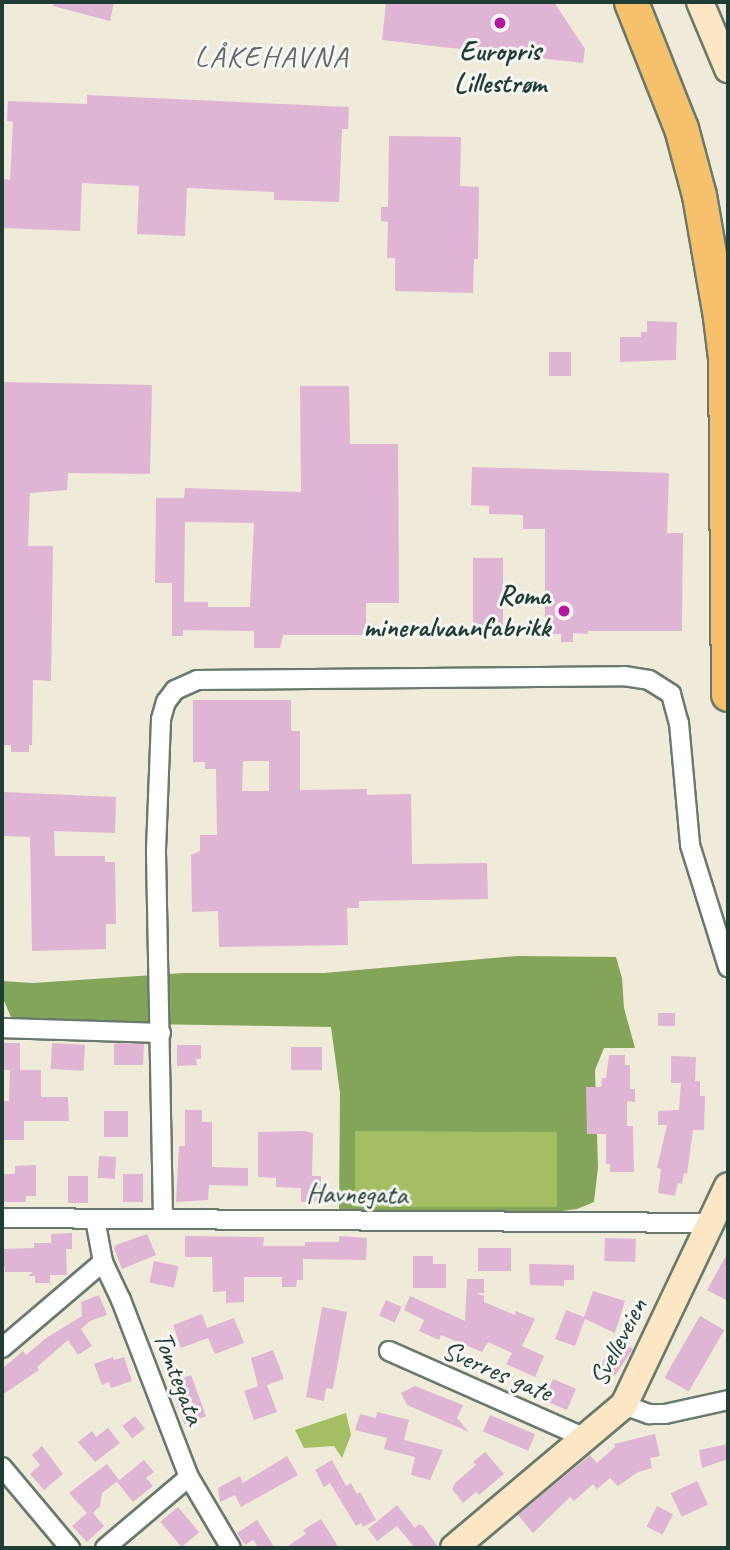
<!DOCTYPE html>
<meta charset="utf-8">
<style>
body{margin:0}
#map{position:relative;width:730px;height:1550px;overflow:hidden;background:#f0ebd8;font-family:Caveat,sans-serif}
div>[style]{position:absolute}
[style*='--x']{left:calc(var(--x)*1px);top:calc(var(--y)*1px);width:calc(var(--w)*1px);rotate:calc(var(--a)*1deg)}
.green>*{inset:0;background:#a4be64;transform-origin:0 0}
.forest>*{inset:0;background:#83a55a}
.building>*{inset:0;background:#e0b4d4;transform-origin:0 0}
.roads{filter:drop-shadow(2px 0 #687a6d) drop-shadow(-2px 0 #687a6d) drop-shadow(0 2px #687a6d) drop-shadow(0 -2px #687a6d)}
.street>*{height:18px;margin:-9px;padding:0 9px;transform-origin:9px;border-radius:9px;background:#fff}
.secondary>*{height:26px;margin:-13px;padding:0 13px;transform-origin:13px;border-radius:13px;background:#fce6c4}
.highway>*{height:33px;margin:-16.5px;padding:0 16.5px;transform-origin:16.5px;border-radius:16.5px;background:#f7c06c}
.dots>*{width:19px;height:19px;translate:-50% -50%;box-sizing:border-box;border:4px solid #f6f6f2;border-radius:50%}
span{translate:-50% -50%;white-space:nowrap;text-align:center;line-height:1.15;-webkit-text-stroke:6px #f6f6f2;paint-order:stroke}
.poi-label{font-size:28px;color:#1f3d34;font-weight:700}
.right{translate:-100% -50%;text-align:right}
.street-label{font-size:28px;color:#1f3d34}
.neighbourhood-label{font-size:30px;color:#63676c;letter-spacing:2px}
.frame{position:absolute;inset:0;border:4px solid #1f3d34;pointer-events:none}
</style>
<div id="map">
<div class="green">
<div style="left:355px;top:1131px;width:202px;height:76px"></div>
<div style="clip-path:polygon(346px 1413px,351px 1435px,342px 1458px,334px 1446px,304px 1448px,295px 1430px)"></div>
</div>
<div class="forest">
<div style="clip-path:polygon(evenodd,517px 956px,616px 957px,622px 978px,624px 1008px,635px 1048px,604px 1048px,595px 1070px,598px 1167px,594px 1202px,577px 1209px,510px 1218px,339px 1213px,340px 1093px,331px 1027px,13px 1022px,2px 996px,2px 981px,33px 983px,184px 973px,324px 973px,517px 956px,355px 1131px,557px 1132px,557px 1207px,355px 1207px,355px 1131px)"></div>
</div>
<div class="building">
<div style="clip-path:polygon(54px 2px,114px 2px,110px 21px,53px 6px)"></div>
<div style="clip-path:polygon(386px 2px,554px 2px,585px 49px,583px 63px,382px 40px)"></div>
<div style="clip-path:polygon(87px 95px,349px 107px,348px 129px,342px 129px,339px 202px,274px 200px,274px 192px,187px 188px,185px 236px,137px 234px,139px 186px,82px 183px,80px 231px,2px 228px,2px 179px,10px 180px,13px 122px,7px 121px,8px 101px,87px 104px)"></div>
<div style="clip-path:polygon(389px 136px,461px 137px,460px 186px,479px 187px,478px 259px,474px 259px,473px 293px,395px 291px,395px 258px,387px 258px,388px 222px,381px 221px,381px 207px,388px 207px)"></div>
<div style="clip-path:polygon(647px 321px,677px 322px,676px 360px,620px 362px,620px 337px,641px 337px,641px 332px,647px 332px)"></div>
<div style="left:549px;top:352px;width:22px;height:24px"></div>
<div style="clip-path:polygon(2px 382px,152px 385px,150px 474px,68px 473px,67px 490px,30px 493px,28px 546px,53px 546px,51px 681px,33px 680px,32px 745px,29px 745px,29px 752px,11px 752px,11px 745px,2px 745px)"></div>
<div style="clip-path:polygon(evenodd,300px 386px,349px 386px,350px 444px,398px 444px,399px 603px,366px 603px,366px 635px,283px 635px,280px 648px,254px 648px,254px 631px,183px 630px,183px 636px,172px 636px,172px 583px,155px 583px,156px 498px,184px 498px,185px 488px,301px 492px,300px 386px,185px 522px,254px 523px,250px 607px,208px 607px,208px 602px,184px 602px,185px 522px)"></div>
<div style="clip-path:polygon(472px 467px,669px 473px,667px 533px,683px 533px,682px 631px,588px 631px,588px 634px,573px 633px,573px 642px,561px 642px,561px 634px,545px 634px,545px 529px,523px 529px,523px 515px,489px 514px,489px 506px,471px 505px)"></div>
<div style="left:473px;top:558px;width:30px;height:73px"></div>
<div style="clip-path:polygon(evenodd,193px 700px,291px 700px,291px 731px,300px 731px,300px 790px,367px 789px,367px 795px,411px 794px,412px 864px,487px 863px,488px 899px,359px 901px,359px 908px,347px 908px,348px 945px,219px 947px,218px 911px,192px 912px,191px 855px,200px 851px,200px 835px,217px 835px,216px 769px,205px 769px,205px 762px,193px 762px,193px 700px,243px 761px,269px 761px,269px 791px,242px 791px,243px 761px)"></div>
<div style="clip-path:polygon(2px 792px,116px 797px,115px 833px,54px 831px,55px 856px,105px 856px,105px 862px,115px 862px,116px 924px,106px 924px,106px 949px,32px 951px,30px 837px,2px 836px)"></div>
<div style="left:658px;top:1013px;width:17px;height:13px"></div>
<div style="clip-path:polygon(2px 1043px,20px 1043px,20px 1070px,41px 1070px,41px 1097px,68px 1097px,69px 1121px,24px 1121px,24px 1140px,2px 1140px,2px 1101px,9px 1101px,10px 1070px,2px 1070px)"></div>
<div style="left:52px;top:1043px;width:33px;height:26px;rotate:3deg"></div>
<div style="clip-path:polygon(118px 1043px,144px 1044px,143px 1065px,114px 1065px,114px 1044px)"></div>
<div style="clip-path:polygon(177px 1045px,201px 1045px,201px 1059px,196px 1059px,197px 1065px,177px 1066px)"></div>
<div style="left:322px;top:1047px;width:23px;height:31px;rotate:90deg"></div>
<div style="clip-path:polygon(609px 1055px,625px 1055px,625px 1065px,630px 1065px,630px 1089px,635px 1089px,635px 1102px,627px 1101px,627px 1126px,633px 1126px,634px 1172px,610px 1172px,610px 1164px,606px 1164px,606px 1134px,587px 1134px,586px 1087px,601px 1087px,602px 1078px,606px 1078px)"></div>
<div style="clip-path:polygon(671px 1056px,696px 1057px,695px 1081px,700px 1081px,700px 1096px,705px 1096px,704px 1130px,693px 1130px,687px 1174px,684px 1173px,682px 1184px,678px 1183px,675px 1196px,658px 1193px,661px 1169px,657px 1168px,667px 1125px,658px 1125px,658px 1111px,679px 1110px,681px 1083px,671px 1083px)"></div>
<div style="clip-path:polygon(185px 1110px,202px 1110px,202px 1122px,212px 1122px,212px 1167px,248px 1168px,248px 1186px,209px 1185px,208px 1200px,176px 1202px,179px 1146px,185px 1146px)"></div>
<div style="left:104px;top:1111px;width:24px;height:26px"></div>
<div style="clip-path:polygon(304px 1131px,313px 1133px,312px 1176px,321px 1176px,321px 1202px,301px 1202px,301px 1188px,276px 1187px,276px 1178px,258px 1177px,258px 1132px)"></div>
<div style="left:99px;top:1156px;width:17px;height:22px;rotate:3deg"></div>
<div style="clip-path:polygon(36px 1165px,36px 1196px,26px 1196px,26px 1202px,2px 1202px,2px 1174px,15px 1174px,15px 1166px)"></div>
<div style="left:123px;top:1174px;width:20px;height:28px"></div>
<div style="left:68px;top:1176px;width:20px;height:27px"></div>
<div style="clip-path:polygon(72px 1233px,72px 1249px,66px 1249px,67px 1275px,50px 1275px,50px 1283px,35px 1283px,35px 1276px,28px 1276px,33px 1272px,5px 1272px,5px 1267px,2px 1267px,2px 1249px,34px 1248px,34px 1243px,51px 1243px,51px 1234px)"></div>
<div style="clip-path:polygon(147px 1234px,156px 1255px,122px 1269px,114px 1248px,116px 1245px)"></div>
<div style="clip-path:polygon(185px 1236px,264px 1237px,263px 1246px,305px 1246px,305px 1242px,339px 1242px,339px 1236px,367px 1238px,366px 1260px,303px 1259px,303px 1280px,297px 1280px,296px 1287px,282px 1287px,282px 1277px,244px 1277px,244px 1302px,226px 1303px,226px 1291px,213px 1292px,212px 1257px,185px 1257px)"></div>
<div style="left:605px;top:1238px;width:31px;height:23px;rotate:2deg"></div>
<div style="left:478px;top:1248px;width:33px;height:23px"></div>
<div style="clip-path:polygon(728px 1252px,728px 1301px,707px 1290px)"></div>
<div style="clip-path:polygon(413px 1256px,433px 1256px,433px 1264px,446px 1264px,446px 1288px,413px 1288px)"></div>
<div style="left:154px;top:1261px;width:25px;height:22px;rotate:12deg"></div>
<div style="clip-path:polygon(529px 1264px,574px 1265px,574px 1280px,564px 1280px,564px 1286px,530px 1285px)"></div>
<div style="clip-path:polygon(467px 1279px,484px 1279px,484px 1293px,476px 1293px,484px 1296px,484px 1302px,515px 1315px,516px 1311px,535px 1319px,522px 1346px,544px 1356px,535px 1377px,506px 1364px,512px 1353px,488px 1342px,482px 1352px,441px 1335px,439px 1340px,419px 1331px,424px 1320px,404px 1310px,410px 1296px,465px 1321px)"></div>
<div style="clip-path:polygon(593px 1291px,625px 1301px,615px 1333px,585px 1319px,575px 1346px,555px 1339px,566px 1310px,584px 1317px)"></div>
<div style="clip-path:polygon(99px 1295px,107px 1315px,90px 1321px,81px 1329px,92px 1346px,78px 1355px,68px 1340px,37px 1367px,39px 1370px,2px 1395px,2px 1369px,23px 1351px,26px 1355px,46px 1338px,82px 1316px,81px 1302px)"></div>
<div style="left:386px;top:1300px;width:17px;height:17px;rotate:24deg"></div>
<div style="clip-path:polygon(322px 1307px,347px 1312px,333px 1389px,326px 1388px,324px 1401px,306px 1397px)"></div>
<div style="clip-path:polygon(202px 1314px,207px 1328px,234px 1318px,244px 1343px,215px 1354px,208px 1338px,181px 1348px,173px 1325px)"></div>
<div style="left:700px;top:1316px;width:28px;height:71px;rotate:30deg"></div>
<div style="left:618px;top:1339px;width:18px;height:32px;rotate:34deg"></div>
<div style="clip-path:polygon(273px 1350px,284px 1379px,267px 1385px,277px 1412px,254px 1420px,244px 1391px,258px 1386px,251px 1358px)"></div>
<div style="clip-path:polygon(113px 1357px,114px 1360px,124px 1357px,132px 1381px,111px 1388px,109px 1382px,102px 1385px,94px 1364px)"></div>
<div style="left:191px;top:1375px;width:44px;height:23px;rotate:70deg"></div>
<div style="left:553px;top:1379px;width:25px;height:23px;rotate:23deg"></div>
<div style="clip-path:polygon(415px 1386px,463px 1405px,457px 1418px,469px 1432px,407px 1405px,401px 1393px)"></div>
<div style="clip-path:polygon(377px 1412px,409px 1420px,404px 1440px,443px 1450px,430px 1480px,411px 1475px,415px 1457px,384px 1449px,387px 1438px,355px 1430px,360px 1414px,376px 1418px)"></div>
<div style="left:490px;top:1415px;width:49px;height:18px;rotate:23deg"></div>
<div style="left:135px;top:1416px;width:16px;height:16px;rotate:52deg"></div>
<div style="clip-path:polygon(108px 1428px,120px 1443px,95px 1462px,78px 1442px,92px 1431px,96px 1437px)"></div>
<div style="clip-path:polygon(655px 1434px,660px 1456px,650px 1458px,652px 1468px,638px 1472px,618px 1486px,610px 1478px,597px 1489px,593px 1484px,574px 1501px,570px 1497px,533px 1533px,518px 1515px,590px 1455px,597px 1463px,615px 1447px,614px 1444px)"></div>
<div style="clip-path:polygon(728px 1444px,728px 1459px,702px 1468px,699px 1450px)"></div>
<div style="clip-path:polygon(42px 1446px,63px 1474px,44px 1490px,30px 1474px,40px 1465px,32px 1455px)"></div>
<div style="clip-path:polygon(485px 1452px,504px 1474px,479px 1495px,476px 1492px,463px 1503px,452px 1489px,455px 1483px,476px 1465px,473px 1462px)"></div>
<div style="clip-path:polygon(287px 1456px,298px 1475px,241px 1507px,235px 1495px,220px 1502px,218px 1488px,240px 1476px,243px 1483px)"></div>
<div style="clip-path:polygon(144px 1460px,154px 1472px,146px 1478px,153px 1486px,133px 1502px,117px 1482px)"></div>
<div style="clip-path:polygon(332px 1460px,346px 1486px,351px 1483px,357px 1494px,360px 1492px,376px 1520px,363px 1527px,361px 1523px,356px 1526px,330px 1483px,324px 1487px,315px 1470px)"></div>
<div style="clip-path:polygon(107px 1464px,119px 1480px,102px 1493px,100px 1506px,93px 1513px,104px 1526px,87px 1542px,72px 1526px,87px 1513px,69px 1493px)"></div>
<div style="left:697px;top:1481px;width:26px;height:29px;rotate:65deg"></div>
<div style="clip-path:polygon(397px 1505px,415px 1528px,419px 1524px,423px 1526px,439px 1548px,415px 1548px,397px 1526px,377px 1541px,368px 1529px)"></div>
<div style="left:657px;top:1506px;width:18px;height:23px;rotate:27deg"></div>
<div style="left:178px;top:1507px;width:33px;height:23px;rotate:50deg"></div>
<div style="clip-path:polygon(321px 1519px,339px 1548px,285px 1548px,306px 1534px,303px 1530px)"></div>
<div style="clip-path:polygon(257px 1520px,275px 1548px,259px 1548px,253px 1540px,245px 1545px,237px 1533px)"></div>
</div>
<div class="roads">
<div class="street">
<div style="--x:2;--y:1028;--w:159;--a:1.8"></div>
<div style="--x:2;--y:1218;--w:710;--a:0.4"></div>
<div style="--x:163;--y:1218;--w:368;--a:-91.1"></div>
<div style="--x:156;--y:850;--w:131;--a:-87.8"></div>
<div style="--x:161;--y:719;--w:18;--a:-74"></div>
<div style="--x:166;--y:702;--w:15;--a:-53"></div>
<div style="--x:175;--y:690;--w:24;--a:-24"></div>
<div style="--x:197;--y:680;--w:427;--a:-0.5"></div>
<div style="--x:624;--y:676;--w:25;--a:9"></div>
<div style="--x:649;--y:680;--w:26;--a:32"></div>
<div style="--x:671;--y:694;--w:30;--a:75"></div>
<div style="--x:679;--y:723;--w:122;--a:84.8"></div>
<div style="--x:690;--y:845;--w:128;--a:72.7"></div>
<div style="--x:95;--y:1219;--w:44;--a:79.5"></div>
<div style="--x:103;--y:1262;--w:42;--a:64.7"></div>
<div style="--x:121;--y:1300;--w:190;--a:69"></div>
<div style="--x:189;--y:1477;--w:82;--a:59.4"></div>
<div style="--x:2;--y:1348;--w:133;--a:-40.4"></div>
<div style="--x:389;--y:1351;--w:214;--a:23.9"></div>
<div style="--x:624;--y:1405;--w:27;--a:20"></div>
<div style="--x:649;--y:1414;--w:16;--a:0"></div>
<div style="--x:665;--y:1414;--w:65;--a:-12.5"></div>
<div style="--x:2;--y:1467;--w:106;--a:50"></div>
<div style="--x:105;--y:1548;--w:110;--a:-40.2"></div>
</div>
<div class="secondary">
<div style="--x:700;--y:2;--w:73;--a:67.3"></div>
<div style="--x:454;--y:1548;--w:222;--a:-40.1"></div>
<div style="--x:624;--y:1405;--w:242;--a:-64.6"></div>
</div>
<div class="highway">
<div style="--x:631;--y:2;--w:136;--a:68.4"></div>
<div style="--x:681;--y:128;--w:69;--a:75"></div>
<div style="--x:699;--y:195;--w:124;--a:80.2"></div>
<div style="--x:720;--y:317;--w:38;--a:83"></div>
<div style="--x:725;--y:355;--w:339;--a:89.5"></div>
</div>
</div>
<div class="dots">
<div style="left:500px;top:23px;background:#b5179e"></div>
<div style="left:564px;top:611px;background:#b5179e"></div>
</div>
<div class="poi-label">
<span style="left:500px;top:67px">Europris<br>Lillestrøm</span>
<span class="right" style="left:550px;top:611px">Roma<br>mineralvannfabrikk</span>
</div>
<div class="street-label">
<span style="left:357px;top:1194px;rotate:1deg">Havnegata</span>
<span style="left:618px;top:1342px;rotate:-63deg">Svelleveien</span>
<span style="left:497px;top:1371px;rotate:23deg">Sverres gate</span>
<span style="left:179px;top:1378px;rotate:69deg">Tomtegata</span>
</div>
<div class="neighbourhood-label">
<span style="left:272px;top:56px">LÅKEHAVNA</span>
</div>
<div class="frame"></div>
</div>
